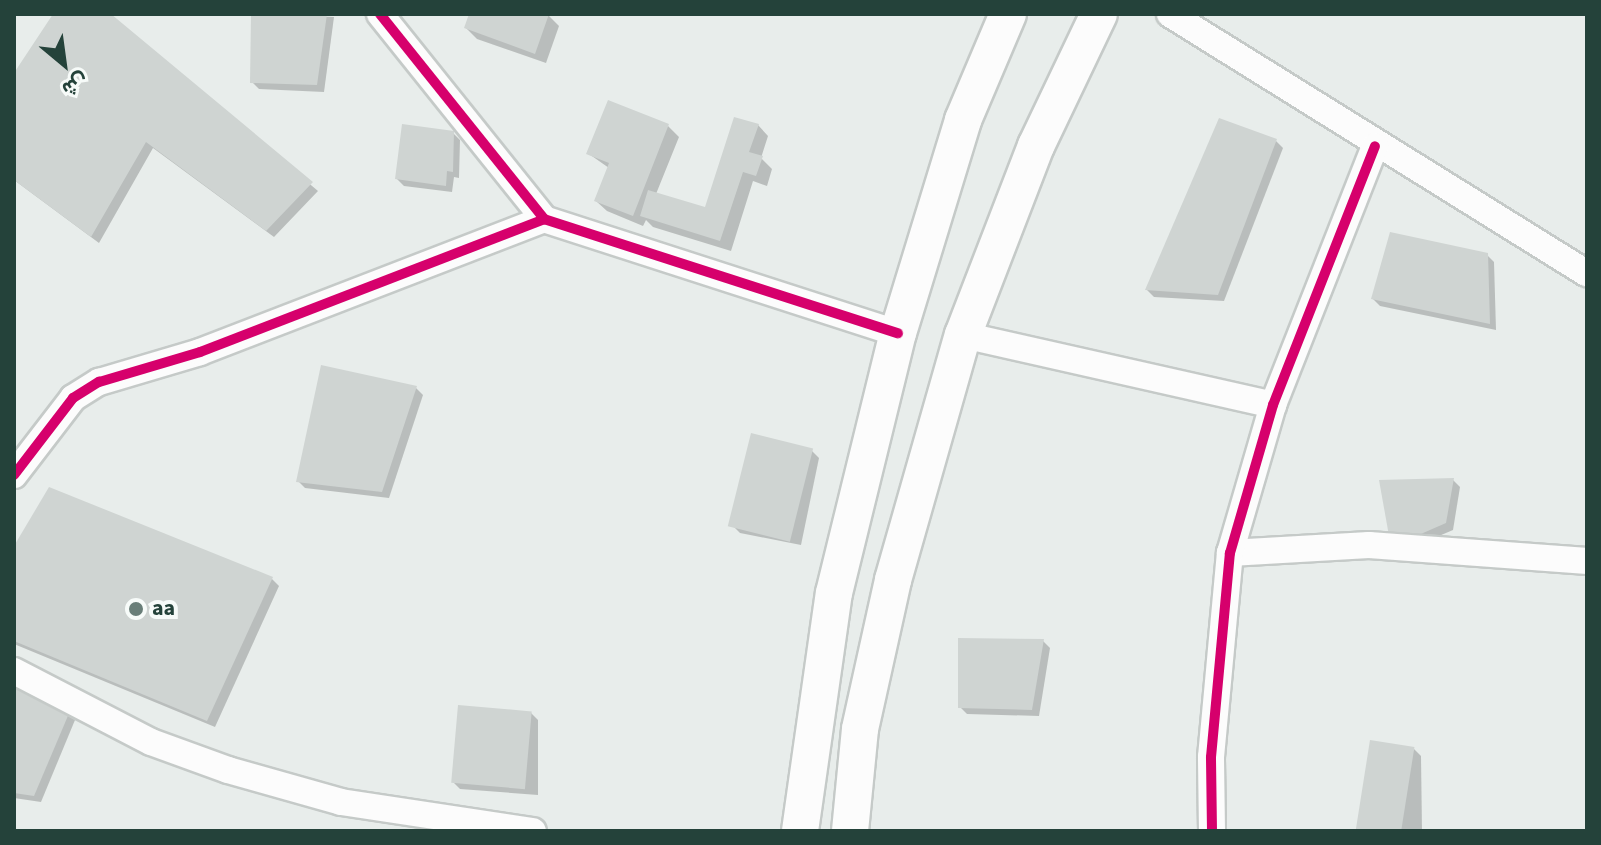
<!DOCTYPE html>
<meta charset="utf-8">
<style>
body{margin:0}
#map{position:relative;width:1601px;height:845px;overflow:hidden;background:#e8edeb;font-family:"Source Sans 3",Vazirmatn,sans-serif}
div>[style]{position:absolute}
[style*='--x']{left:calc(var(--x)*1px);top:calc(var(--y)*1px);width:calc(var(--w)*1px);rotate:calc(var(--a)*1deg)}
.shadow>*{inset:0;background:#0003}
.building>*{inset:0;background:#cfd4d2;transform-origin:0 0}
.roads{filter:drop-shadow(2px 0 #c5cac8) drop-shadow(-2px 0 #c5cac8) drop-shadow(0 2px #c5cac8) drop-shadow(0 -2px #c5cac8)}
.street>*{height:26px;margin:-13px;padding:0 13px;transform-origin:13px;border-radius:13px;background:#fcfcfc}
.secondary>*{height:36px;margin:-18px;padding:0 18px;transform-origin:18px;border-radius:18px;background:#fcfcfc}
.cycleway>*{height:10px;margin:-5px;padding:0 5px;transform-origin:5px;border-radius:5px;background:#d6006c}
.dots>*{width:22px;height:22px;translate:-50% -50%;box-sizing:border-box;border:4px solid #f7fbf9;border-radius:50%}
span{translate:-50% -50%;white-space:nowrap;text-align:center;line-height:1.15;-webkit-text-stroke:8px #f7fbf9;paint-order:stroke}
.poi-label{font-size:22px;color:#24423a;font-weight:700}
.left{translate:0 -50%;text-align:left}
.frame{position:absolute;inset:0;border:16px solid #24423a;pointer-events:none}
.north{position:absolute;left:24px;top:24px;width:80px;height:80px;-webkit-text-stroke:6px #f7fbf9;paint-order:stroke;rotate:151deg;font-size:22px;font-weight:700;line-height:32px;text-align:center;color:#24423a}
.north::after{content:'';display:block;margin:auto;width:28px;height:36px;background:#24423a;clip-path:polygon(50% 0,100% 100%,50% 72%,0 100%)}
</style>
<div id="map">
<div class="shadow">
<div style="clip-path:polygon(56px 14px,108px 14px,318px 191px,274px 237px,153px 148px,99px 243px,14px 180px,14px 76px)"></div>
<div style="clip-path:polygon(253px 14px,334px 17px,324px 92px,259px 89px,252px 82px)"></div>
<div style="clip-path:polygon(471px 14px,548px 15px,559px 26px,546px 63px,477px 39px,466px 28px)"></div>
<div style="clip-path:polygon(609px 103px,668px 126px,679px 137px,656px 194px,706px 210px,758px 125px,768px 136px,761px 158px,772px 169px,767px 186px,753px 181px,731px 251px,653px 227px,646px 220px,643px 226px,607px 211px,596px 201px,609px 168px,589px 154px)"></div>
<div style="clip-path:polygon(453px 133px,460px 140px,459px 178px,454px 177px,452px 192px,404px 186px,397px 179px)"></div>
<div style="clip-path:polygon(1276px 141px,1283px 148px,1224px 301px,1154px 297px,1147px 290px)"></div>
<div style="clip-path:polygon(1487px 255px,1494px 262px,1496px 330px,1380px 306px,1373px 299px)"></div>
<div style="clip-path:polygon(416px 388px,423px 395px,389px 498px,305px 488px,298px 481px)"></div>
<div style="clip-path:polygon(812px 451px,819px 458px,801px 545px,740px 533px,733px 526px)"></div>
<div style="clip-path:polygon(1453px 480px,1460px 487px,1453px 530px,1399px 553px)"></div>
<div style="clip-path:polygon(14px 550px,272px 579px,279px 586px,215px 727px,14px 644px)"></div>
<div style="clip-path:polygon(1043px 641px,1050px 648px,1039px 716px,967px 714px,960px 707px)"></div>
<div style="clip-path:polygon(14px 684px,75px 720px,41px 802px,14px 798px)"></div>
<div style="clip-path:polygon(531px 713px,538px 720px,538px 795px,460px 789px,453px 782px)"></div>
<div style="clip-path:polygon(1414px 749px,1421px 756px,1422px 831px,1375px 831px)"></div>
</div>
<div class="building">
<div style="clip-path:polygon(53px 14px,111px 14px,313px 182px,266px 231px,146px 142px,91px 237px,14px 180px,14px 73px)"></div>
<div style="clip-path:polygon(251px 14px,327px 14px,317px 85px,250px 83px)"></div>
<div style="clip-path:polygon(469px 14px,549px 14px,535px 54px,464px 28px)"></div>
<div style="clip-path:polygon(608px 100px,669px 124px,633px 216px,594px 201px,609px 163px,586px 154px)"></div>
<div style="clip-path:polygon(734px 117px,759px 124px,749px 152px,763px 156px,756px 176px,743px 172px,720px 241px,640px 216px,648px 190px,705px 207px)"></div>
<div style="clip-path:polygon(1219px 118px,1277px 139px,1218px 295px,1145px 290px)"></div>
<div style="clip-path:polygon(402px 124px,454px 131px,453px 172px,447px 171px,446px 186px,395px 179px)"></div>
<div style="clip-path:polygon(1390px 232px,1488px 253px,1490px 324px,1371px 299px)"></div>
<div style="clip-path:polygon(321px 365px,417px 386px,382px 492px,296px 482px)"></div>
<div style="left:751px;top:433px;width:64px;height:96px;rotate:14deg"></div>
<div style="clip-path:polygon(1454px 478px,1446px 523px,1391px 547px,1379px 480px)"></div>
<div style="clip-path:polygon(49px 487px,273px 577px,207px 721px,14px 641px,14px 546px)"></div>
<div style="clip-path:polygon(958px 638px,1044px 639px,1032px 710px,958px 708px)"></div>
<div style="clip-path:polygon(14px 682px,70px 711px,34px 796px,14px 793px)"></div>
<div style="left:458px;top:705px;width:74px;height:78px;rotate:5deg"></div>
<div style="left:1370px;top:740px;width:45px;height:91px;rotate:9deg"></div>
</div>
<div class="roads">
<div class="street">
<div style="--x:380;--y:14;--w:263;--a:51.3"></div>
<div style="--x:544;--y:219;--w:372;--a:17.9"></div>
<div style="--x:1170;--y:14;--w:491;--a:31.9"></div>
<div style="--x:963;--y:335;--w:318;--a:12.7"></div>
<div style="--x:14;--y:475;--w:97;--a:-52.5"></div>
<div style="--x:73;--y:398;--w:31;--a:-32"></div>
<div style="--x:99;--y:382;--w:105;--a:-16.5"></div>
<div style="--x:200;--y:352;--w:369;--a:-21.1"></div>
<div style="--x:1230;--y:553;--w:139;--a:-3.3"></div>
<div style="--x:1369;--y:545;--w:219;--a:4.2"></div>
<div style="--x:14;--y:671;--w:154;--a:27.4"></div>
<div style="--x:151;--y:742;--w:82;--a:20"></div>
<div style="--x:228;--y:770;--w:117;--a:15.8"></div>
<div style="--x:341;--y:802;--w:194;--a:8.6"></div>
<div style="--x:1212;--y:831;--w:74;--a:-90.8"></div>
<div style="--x:1211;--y:757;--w:205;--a:-84.7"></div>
<div style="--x:1230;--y:553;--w:154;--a:-73.8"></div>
<div style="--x:1273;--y:405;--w:278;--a:-68.5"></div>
</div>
<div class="secondary">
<div style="--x:800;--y:831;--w:240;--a:-81.9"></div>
<div style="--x:834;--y:593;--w:268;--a:-76.2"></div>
<div style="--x:898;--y:333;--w:223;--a:-73"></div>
<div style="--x:963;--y:120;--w:115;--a:-67"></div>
<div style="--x:850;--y:831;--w:102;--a:-84.4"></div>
<div style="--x:860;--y:729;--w:153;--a:-77.5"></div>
<div style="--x:893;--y:580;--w:255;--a:-74.1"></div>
<div style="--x:963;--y:335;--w:203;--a:-68.9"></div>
<div style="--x:1036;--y:146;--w:146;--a:-64.5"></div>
</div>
</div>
<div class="cycleway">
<div style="--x:380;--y:14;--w:263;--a:51.3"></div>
<div style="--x:544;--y:219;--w:372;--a:17.9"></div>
<div style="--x:14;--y:475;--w:97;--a:-52.5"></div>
<div style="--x:73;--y:398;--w:31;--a:-32"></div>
<div style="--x:99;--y:382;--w:105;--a:-16.5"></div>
<div style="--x:200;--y:352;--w:369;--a:-21.1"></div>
<div style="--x:1212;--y:831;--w:74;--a:-90.8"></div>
<div style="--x:1211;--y:757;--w:205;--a:-84.7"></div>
<div style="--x:1230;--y:553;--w:154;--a:-73.8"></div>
<div style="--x:1273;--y:405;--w:278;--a:-68.5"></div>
</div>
<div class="dots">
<div style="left:136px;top:609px;background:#697e78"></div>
</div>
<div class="poi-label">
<span class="left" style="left:152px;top:609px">aa</span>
</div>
<div class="frame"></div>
<div class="north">ش</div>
</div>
